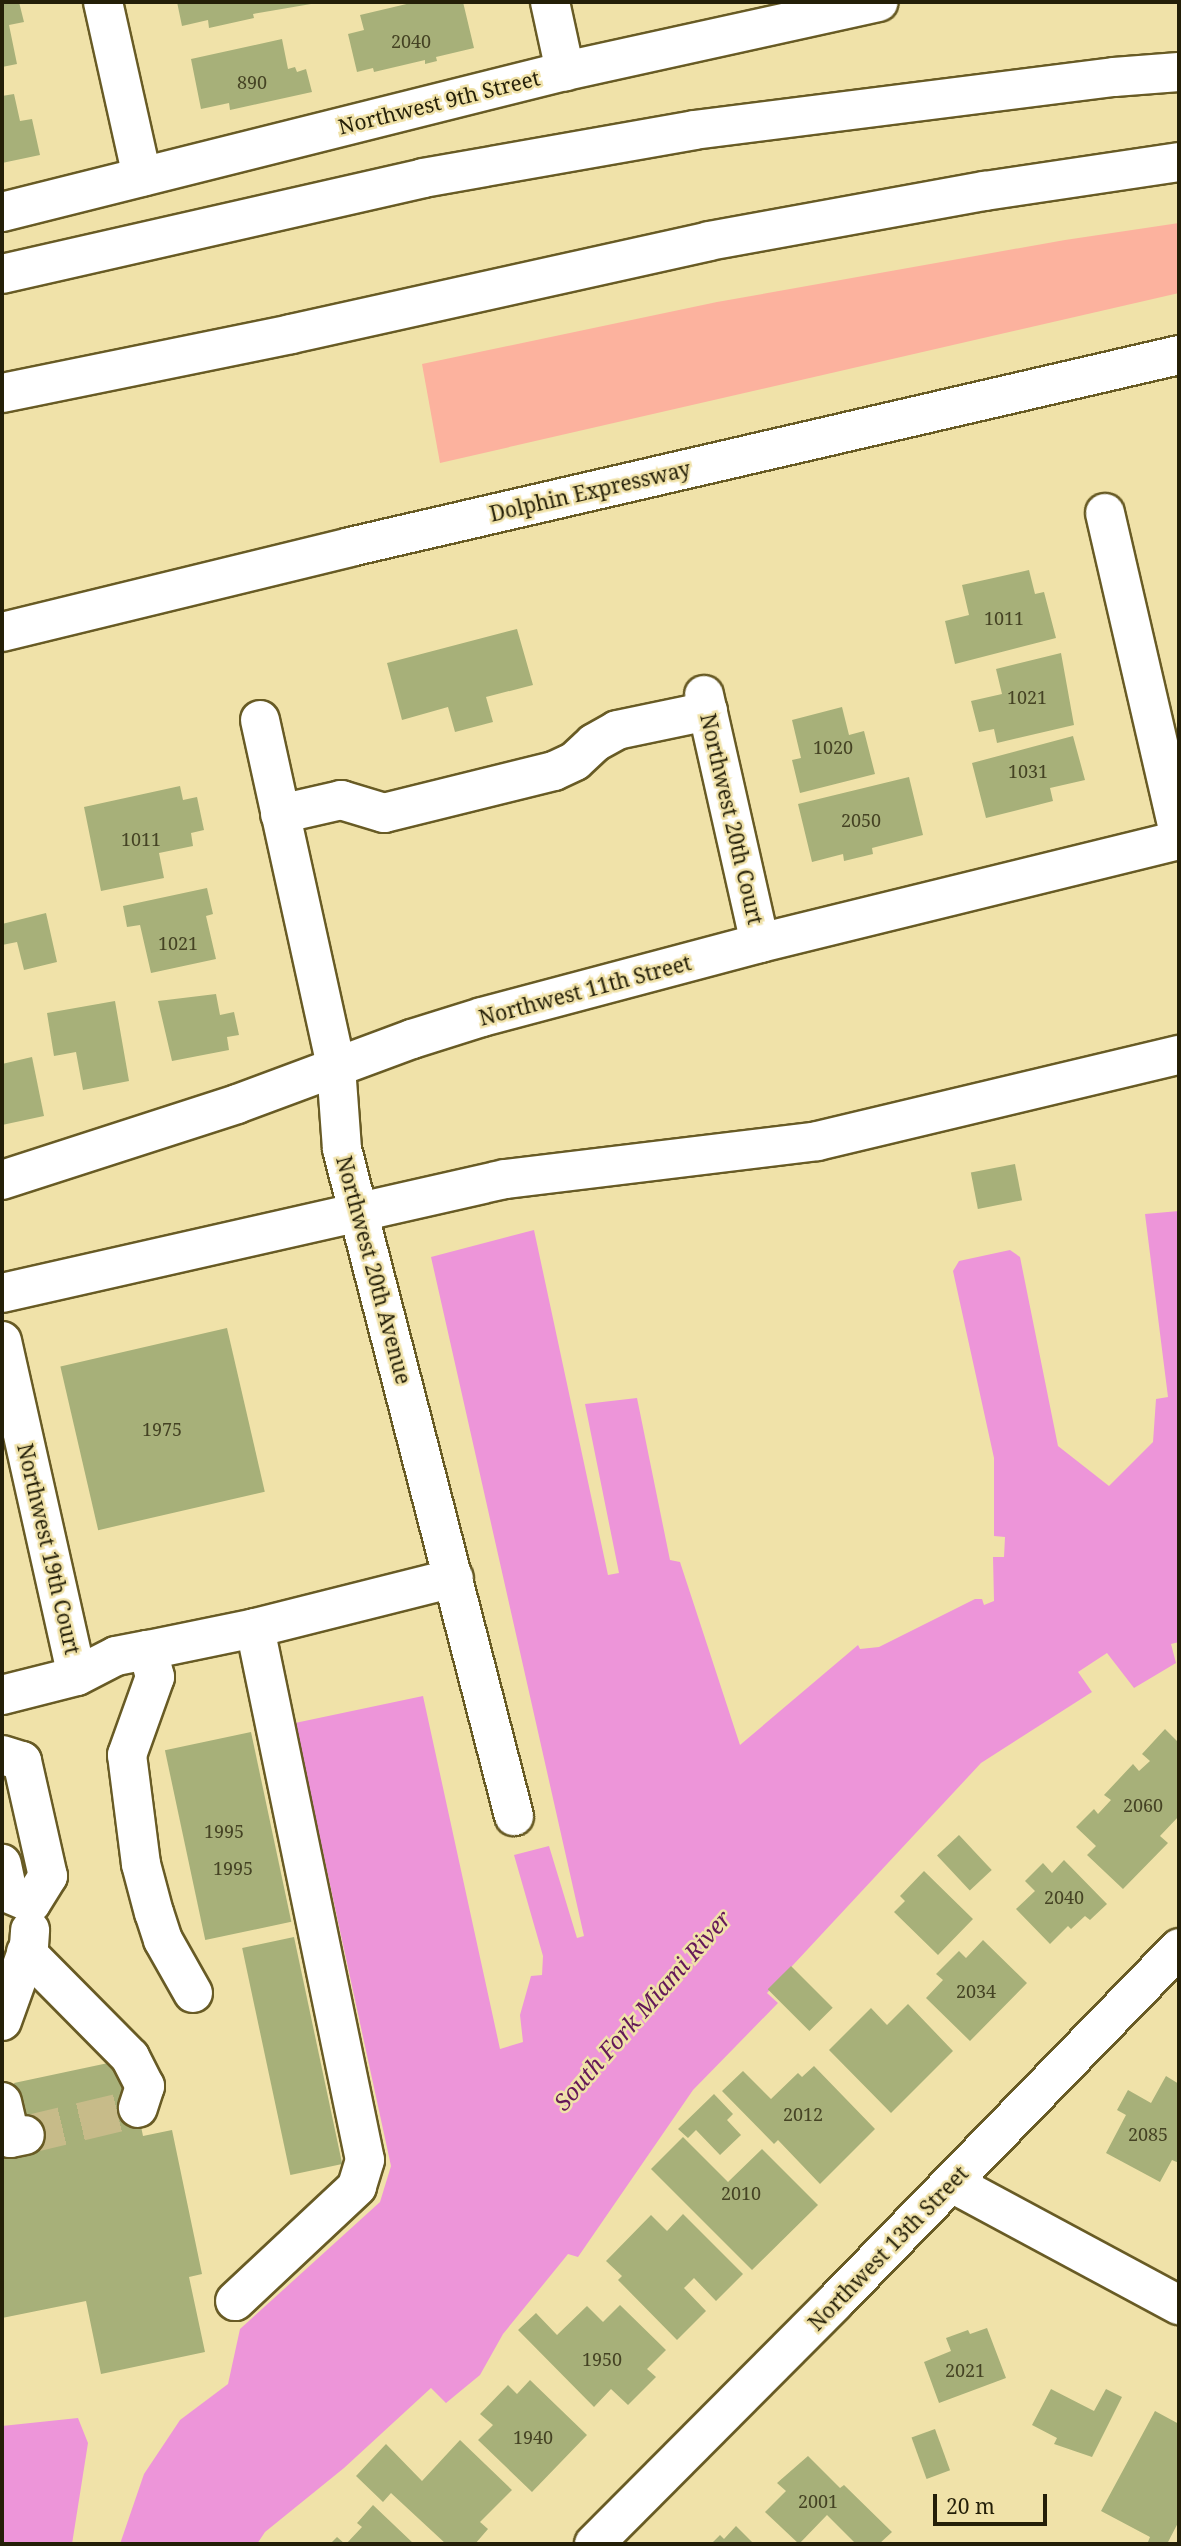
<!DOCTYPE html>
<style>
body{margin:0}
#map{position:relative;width:1181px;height:2546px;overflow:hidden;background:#f0e2a9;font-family:"Noto Serif",serif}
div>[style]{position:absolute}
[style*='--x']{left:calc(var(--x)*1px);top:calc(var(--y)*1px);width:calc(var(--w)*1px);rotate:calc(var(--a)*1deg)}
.green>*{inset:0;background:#fcb29e}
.water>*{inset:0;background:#ed95d9}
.building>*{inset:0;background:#a7b079;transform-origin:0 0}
.minor-tunnel>*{height:38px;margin-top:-19px;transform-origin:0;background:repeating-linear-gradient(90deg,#c7bb89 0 38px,transparent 0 57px)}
.roads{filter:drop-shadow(2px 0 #685b25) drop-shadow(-2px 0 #685b25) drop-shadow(0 2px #685b25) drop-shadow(0 -2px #685b25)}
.minor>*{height:38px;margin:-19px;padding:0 19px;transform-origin:19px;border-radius:19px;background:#fff}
.highway>*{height:38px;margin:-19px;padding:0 19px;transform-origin:19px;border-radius:19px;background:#fff}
span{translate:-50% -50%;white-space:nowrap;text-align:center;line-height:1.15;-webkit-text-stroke:5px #f0e2a9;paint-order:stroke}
.number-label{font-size:18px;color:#454324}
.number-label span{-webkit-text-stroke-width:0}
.street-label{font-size:21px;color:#241f08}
.water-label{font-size:23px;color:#641858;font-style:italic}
.frame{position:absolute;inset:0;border:4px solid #241f08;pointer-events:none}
.scale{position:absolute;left:933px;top:2494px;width:114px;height:32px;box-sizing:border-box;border:4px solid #241f08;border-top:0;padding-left:9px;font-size:21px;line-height:24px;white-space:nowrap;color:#241f08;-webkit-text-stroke:5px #f0e2a9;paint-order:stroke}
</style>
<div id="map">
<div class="green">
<div style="clip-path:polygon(1179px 223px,1179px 293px,440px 463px,422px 364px,717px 302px,1065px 240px)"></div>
</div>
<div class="water">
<div style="clip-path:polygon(1179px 1211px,1179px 1642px,1171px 1644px,1176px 1663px,1134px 1688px,1107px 1653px,1078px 1672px,1092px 1692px,981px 1763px,767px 1993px,778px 2003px,693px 2090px,578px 2257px,568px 2254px,503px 2334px,480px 2375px,446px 2403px,431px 2388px,344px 2468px,265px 2532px,257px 2544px,120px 2544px,144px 2474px,180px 2420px,228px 2384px,240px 2329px,380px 2202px,391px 2166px,295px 1723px,423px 1696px,500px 2049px,523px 2042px,520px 2015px,531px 1976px,542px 1975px,543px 1956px,514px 1855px,549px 1846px,577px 1938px,584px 1936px,431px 1257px,534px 1230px,608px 1575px,619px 1573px,585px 1404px,637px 1398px,670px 1560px,680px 1562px,740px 1745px,858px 1645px,860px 1649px,879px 1647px,975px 1599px,982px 1599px,984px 1605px,994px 1601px,993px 1557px,1004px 1557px,1005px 1537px,994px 1536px,994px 1458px,953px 1271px,959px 1261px,1010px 1250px,1020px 1257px,1058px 1446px,1109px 1486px,1153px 1442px,1156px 1399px,1168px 1397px,1145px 1214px)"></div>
<div style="clip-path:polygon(78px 2418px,88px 2443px,72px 2544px,2px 2544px,2px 2426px)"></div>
</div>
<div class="building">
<div style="clip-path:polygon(2px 2px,19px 2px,24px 22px,9px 25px,17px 64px,2px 67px)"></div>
<div style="clip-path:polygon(177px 2px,310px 2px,311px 4px,253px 14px,254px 18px,209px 28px,208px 20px,182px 26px)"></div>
<div style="clip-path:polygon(415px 2px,463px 2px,474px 48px,436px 57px,437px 61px,425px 64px,425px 60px,374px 72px,373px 68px,357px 72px,348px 34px,364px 30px,360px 15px)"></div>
<div style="clip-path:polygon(282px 39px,288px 69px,295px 67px,297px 72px,306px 69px,312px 92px,230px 110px,229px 103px,201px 109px,191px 59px)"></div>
<div style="clip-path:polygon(14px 94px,20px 121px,32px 119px,40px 155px,2px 163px,2px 96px)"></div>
<div style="clip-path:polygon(1029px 570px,1035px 594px,1044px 592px,1056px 638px,955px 664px,945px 621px,969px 615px,962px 585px)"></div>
<div style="clip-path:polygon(517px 629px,533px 685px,486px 697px,493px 722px,455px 732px,448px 707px,402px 720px,387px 663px)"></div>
<div style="clip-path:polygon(1061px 653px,1074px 725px,997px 743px,994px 729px,979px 732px,971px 701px,1002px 694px,996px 669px)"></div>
<div style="clip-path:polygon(842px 707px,849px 735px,864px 731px,875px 774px,800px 793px,792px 760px,801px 758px,792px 720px)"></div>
<div style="clip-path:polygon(1073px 736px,1085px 780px,1050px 788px,1053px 801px,986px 818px,972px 763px)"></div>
<div style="clip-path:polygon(909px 777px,923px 835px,872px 848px,873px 854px,844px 861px,843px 854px,812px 862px,798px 804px)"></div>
<div style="clip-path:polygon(180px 786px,183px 800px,197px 797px,204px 830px,191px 833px,193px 846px,159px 853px,164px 878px,101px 891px,84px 807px)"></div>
<div style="clip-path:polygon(207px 888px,213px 914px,206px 916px,216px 959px,151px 973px,140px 925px,127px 927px,123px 906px)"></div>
<div style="clip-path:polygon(46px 913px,57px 962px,24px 970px,17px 942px,2px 945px,2px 924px)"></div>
<div style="clip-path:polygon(216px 994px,220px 1015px,234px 1012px,239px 1035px,227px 1037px,229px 1050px,172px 1061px,158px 1001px)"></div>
<div style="clip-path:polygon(115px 1001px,129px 1081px,83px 1090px,76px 1052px,54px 1056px,47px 1013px)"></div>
<div style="clip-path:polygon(32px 1057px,44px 1116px,2px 1125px,2px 1064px)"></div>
<div style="left:1015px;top:1164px;width:37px;height:45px;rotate:79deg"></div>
<div style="left:227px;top:1328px;width:168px;height:171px;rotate:77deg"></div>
<div style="clip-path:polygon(1165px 1729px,1179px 1743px,1179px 1816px,1160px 1836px,1168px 1843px,1123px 1889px,1087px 1855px,1096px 1846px,1076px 1827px,1094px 1809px,1098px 1814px,1111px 1800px,1104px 1795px,1133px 1764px,1139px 1771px,1150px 1761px,1142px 1754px)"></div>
<div style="left:251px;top:1732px;width:194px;height:88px;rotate:78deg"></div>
<div style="left:959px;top:1835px;width:48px;height:30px;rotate:47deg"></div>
<div style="clip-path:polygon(1064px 1860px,1107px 1904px,1090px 1920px,1085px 1916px,1071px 1929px,1068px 1926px,1050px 1944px,1016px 1909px,1035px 1891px,1025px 1881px,1043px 1863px,1052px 1873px)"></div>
<div style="clip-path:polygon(924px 1871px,973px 1919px,938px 1955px,894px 1912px,905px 1901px,900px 1896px)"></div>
<div style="left:294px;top:1937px;width:232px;height:53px;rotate:78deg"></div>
<div style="clip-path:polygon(983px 1940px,1027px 1983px,970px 2041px,926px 1998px,943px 1980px,936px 1974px,959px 1951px,966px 1958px)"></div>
<div style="left:791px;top:1966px;width:59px;height:33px;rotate:45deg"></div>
<div style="clip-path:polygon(908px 2004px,953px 2051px,891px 2113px,829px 2050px,871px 2008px,887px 2025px)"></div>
<div style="clip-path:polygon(127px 2059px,143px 2136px,172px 2130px,202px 2274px,189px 2277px,205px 2352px,101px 2374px,86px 2301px,2px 2318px,2px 2158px,29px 2152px,14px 2083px)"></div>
<div style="clip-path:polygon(814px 2066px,875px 2129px,820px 2184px,778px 2140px,774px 2144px,722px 2091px,743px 2071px,771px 2099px,798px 2073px,802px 2077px)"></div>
<div style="clip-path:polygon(1166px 2076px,1179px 2084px,1179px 2163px,1172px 2160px,1160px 2182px,1106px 2153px,1126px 2115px,1117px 2110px,1128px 2090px,1151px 2103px)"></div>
<div style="clip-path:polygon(714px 2094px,733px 2114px,727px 2120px,741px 2135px,720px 2155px,696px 2130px,688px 2138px,678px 2129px)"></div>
<div style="clip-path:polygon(683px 2137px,728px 2182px,762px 2149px,818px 2205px,752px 2270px,651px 2169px)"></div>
<div style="clip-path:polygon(683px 2214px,743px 2274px,716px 2301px,694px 2278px,684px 2288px,706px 2311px,677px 2340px,618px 2280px,622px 2276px,606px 2261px,651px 2215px,667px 2231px)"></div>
<div style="clip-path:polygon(620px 2305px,666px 2350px,647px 2369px,656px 2377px,628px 2405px,611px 2389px,594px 2407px,518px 2330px,536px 2313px,557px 2335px,587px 2306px,603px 2322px)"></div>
<div style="clip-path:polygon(987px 2328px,1006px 2378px,939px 2403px,924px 2362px,951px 2351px,946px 2338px,968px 2330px,970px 2334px)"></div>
<div style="clip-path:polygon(530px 2380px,587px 2435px,532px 2492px,478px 2440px,493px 2425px,480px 2414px,508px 2385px,517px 2394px)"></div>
<div style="clip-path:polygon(1051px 2389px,1094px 2411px,1106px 2389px,1122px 2397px,1092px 2457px,1054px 2444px,1057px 2438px,1032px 2425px)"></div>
<div style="clip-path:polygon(1155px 2411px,1179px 2424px,1179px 2521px,1167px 2544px,1151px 2544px,1148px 2542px,1150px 2537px,1101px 2511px)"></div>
<div style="left:935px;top:2429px;width:44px;height:25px;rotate:70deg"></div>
<div style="clip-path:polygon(460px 2440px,512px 2490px,480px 2522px,488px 2529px,475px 2544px,446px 2544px,391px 2493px,383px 2502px,356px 2476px,386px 2444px,422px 2481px)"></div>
<div style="clip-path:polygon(808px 2456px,840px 2488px,844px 2485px,892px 2532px,879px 2544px,856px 2544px,827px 2515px,799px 2544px,765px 2512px,786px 2491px,777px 2483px)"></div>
<div style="clip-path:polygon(373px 2505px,414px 2544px,346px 2544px,362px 2527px,357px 2523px)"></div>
<div style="clip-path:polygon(736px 2526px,754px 2544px,711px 2544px,720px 2535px,724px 2539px)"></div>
<div style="clip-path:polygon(337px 2537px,345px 2544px,330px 2544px)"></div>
</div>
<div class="minor-tunnel">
<div style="--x:25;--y:2135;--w:116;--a:-13.4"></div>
</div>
<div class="roads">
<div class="minor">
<div style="--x:103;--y:2;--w:179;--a:77.4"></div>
<div style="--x:550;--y:2;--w:71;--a:77.7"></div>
<div style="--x:2;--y:212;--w:580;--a:-14.06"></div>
<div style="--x:565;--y:71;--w:321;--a:-12.4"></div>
<div style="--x:1105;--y:513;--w:329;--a:77"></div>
<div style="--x:704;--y:695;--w:254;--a:77.3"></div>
<div style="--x:260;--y:720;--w:355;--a:77.6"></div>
<div style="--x:336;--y:1067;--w:82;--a:85.8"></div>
<div style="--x:342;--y:1149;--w:689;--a:75.54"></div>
<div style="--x:280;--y:814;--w:63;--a:-12.9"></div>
<div style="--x:341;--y:800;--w:45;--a:16.8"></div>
<div style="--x:384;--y:813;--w:175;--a:-13.9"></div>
<div style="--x:554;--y:771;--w:23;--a:-25"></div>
<div style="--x:575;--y:761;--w:26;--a:-43"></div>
<div style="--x:594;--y:743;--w:26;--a:-29"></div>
<div style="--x:617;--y:730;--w:93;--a:-11.8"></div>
<div style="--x:2;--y:1180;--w:247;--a:-17.9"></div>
<div style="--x:237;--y:1104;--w:187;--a:-20.4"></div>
<div style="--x:412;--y:1039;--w:73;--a:-17.4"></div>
<div style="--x:482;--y:1017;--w:288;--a:-14.9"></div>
<div style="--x:760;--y:943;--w:431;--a:-13.8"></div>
<div style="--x:2;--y:1293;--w:516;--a:-12.77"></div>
<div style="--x:505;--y:1179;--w:314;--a:-6.9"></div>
<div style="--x:817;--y:1141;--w:372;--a:-13.4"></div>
<div style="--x:2;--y:1341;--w:343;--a:77.4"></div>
<div style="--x:255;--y:1628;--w:205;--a:-14.1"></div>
<div style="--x:2;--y:1695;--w:77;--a:-14.2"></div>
<div style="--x:77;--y:1676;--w:44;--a:-27.1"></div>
<div style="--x:116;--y:1656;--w:33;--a:-11"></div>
<div style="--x:2;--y:1755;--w:21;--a:17"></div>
<div style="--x:22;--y:1761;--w:118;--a:77.3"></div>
<div style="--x:48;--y:1876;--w:32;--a:122"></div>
<div style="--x:31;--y:1903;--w:25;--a:-157"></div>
<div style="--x:8;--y:1893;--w:30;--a:-102"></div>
<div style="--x:26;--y:1952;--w:148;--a:45.3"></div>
<div style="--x:130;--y:2057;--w:33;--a:63"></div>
<div style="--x:145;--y:2086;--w:23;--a:108"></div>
<div style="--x:193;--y:1993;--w:61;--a:-119.5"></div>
<div style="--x:163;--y:1940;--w:28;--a:-108"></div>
<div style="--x:154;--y:1913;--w:51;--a:-104.9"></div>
<div style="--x:141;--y:1864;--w:110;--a:-97.3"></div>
<div style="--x:127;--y:1755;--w:83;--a:-70.3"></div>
<div style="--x:155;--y:1677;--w:28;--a:-105"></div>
<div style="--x:148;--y:1650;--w:109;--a:-11.6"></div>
<div style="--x:255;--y:1628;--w:543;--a:78.32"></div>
<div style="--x:365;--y:2160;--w:28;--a:107"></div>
<div style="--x:357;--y:2187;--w:167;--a:136.9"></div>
<div style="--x:2;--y:2021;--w:80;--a:-70.2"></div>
<div style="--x:29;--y:1946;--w:16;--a:-86"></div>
<div style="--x:2;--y:2102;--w:37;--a:77"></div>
<div style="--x:10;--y:2138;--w:15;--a:-11"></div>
<div style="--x:952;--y:2183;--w:258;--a:28.3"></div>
<div style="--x:594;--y:2544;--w:340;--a:-45.1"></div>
<div style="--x:834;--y:2303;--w:495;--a:-45.8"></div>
</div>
<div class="highway">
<div style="--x:2;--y:274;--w:432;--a:-12.8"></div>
<div style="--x:423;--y:178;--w:275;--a:-10"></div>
<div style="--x:694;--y:130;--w:423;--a:-7.2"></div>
<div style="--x:1114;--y:77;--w:65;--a:-4.4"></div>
<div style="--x:2;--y:393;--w:295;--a:-11.5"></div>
<div style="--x:291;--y:334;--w:428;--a:-12.5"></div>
<div style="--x:709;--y:241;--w:280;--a:-10.3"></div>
<div style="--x:985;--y:191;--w:196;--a:-8.5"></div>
<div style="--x:2;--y:632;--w:358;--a:-13.7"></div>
<div style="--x:350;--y:547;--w:851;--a:-13.04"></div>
</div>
</div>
<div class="number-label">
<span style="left:411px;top:41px">2040</span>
<span style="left:252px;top:82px">890</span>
<span style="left:1004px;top:618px">1011</span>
<span style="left:1027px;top:697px">1021</span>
<span style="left:833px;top:747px">1020</span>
<span style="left:1028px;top:771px">1031</span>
<span style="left:861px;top:820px">2050</span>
<span style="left:141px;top:839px">1011</span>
<span style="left:178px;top:943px">1021</span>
<span style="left:162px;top:1429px">1975</span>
<span style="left:1143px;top:1805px">2060</span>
<span style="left:224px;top:1831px">1995</span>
<span style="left:233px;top:1868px">1995</span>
<span style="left:1064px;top:1897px">2040</span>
<span style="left:976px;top:1991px">2034</span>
<span style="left:803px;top:2114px">2012</span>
<span style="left:1148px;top:2134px">2085</span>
<span style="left:741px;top:2193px">2010</span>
<span style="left:602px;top:2359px">1950</span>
<span style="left:965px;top:2370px">2021</span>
<span style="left:533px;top:2437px">1940</span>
<span style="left:818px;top:2501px">2001</span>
</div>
<div class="street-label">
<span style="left:439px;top:102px;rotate:-14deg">Northwest 9th Street</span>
<span style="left:590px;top:491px;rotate:-13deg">Dolphin Expressway</span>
<span style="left:732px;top:819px;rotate:77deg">Northwest 20th Court</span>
<span style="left:585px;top:990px;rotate:-15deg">Northwest 11th Street</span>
<span style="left:374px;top:1270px;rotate:75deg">Northwest 20th Avenue</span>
<span style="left:49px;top:1549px;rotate:77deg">Northwest 19th Court</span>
<span style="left:888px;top:2248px;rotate:-46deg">Northwest 13th Street</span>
</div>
<div class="water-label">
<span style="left:642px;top:2010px;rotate:-49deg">South Fork Miami River</span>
</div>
<div class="frame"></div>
<div class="scale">20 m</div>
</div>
